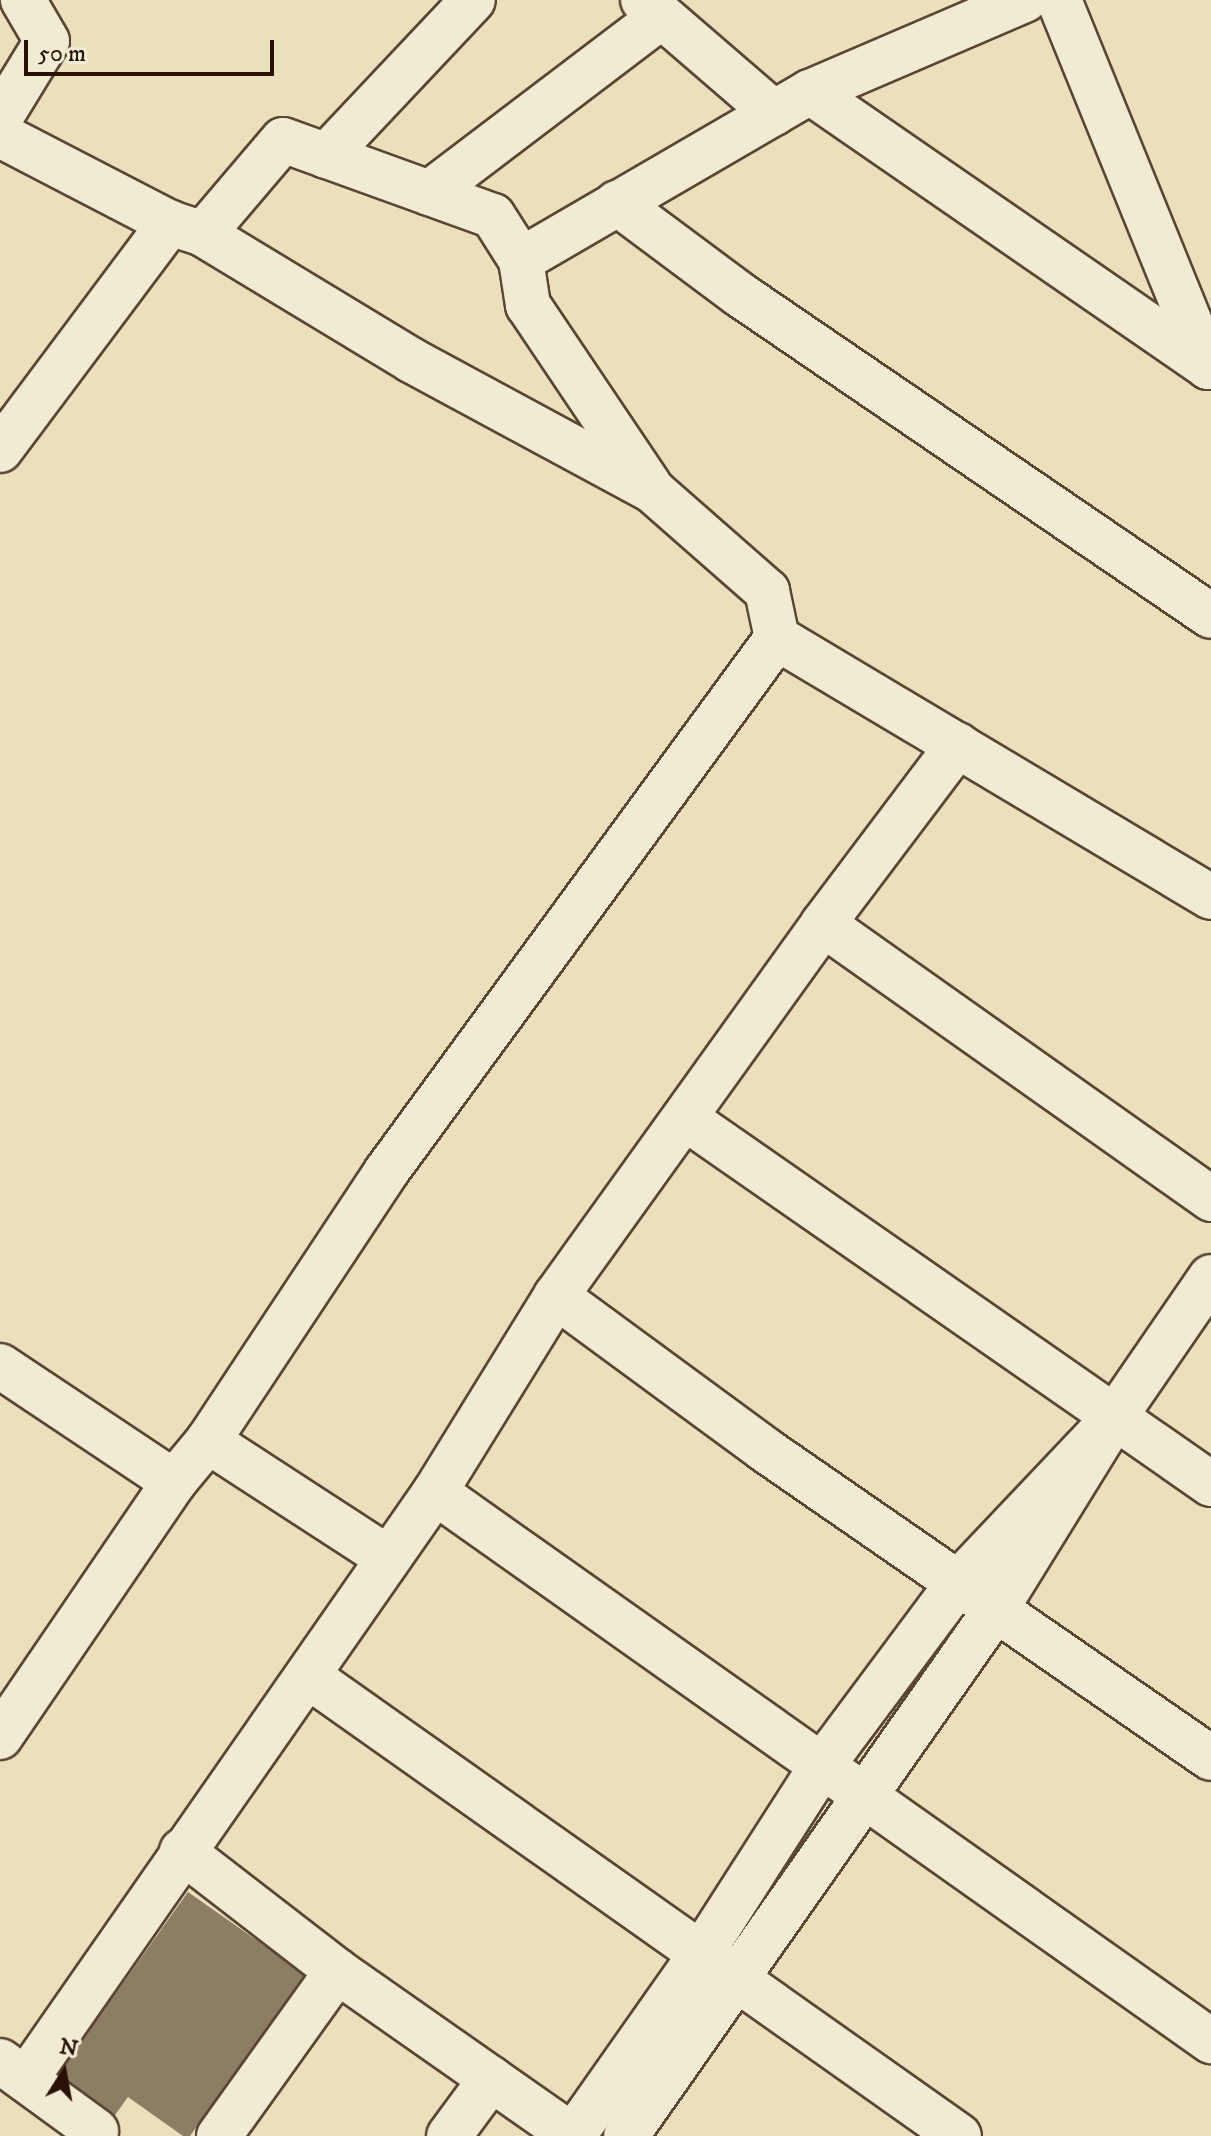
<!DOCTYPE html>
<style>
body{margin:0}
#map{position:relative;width:1211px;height:2136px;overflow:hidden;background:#eae0bc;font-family:"IM FELL DW Pica",serif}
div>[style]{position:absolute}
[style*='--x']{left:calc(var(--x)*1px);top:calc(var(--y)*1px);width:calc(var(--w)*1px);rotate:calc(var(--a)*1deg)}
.building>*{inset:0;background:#8d7d64}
.roads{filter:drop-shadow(2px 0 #594633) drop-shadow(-2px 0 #594633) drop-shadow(0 2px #594633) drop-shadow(0 -2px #594633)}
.minor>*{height:44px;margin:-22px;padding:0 22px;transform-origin:22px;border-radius:22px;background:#f1ebd3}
span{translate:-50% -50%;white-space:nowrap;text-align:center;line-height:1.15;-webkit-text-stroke:6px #f1ebd3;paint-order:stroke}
.north{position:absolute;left:24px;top:2032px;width:80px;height:80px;-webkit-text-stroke:6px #f1ebd3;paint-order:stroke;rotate:11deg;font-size:22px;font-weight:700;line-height:32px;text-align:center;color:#291205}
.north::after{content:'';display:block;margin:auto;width:28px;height:36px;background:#291205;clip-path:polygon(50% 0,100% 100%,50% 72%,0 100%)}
.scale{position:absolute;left:24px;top:40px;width:250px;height:36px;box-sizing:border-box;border:4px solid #291205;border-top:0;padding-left:10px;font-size:24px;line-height:28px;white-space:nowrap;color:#291205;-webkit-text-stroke:6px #f1ebd3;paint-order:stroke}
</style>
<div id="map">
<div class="building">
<div style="clip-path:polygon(188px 1892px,305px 1974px,190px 2136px,183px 2136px,128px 2097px,110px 2122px,53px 2081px)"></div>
</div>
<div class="roads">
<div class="minor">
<div style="--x:643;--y:0;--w:173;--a:40.8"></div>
<div style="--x:1059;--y:0;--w:396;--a:67.9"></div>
<div style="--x:810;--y:92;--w:484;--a:34.6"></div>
<div style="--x:1208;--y:367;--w:4;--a:-45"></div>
<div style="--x:0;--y:118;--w:90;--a:-58.6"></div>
<div style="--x:47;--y:41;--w:48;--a:-120.3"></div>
<div style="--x:0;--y:135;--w:191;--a:27.4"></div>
<div style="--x:170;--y:223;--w:35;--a:18"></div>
<div style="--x:203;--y:234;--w:243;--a:31.2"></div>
<div style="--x:411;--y:360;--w:275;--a:28.4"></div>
<div style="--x:653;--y:491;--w:152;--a:41.3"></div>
<div style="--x:767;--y:591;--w:48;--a:78"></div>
<div style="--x:777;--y:638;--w:505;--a:30.83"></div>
<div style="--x:326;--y:156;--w:214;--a:-46.7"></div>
<div style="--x:429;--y:193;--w:291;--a:-37.2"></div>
<div style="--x:617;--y:203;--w:152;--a:36.7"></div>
<div style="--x:739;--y:294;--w:571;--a:34.3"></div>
<div style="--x:203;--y:234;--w:123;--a:-49.6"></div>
<div style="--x:283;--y:140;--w:223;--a:19.9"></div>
<div style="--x:493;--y:216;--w:52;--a:57.5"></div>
<div style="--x:521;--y:260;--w:46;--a:81.2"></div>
<div style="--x:528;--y:305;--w:217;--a:56.1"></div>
<div style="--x:521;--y:260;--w:334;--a:-30.2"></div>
<div style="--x:810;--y:92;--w:234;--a:-23.2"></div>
<div style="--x:0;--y:450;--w:284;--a:-53.2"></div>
<div style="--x:823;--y:924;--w:476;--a:35.3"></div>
<div style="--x:685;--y:1118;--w:641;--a:34.83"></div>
<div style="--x:556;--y:1296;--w:258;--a:36.3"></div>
<div style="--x:764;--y:1449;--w:543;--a:34.66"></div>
<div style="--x:0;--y:1366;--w:209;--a:33.7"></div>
<div style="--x:208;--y:1441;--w:215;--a:33"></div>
<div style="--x:435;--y:1492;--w:951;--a:35.28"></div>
<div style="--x:308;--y:1676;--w:797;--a:35.25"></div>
<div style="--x:0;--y:1737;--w:309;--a:-55.7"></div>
<div style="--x:174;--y:1482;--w:53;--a:-50.3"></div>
<div style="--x:208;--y:1441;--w:323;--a:-56.5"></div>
<div style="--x:386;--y:1172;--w:662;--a:-53.79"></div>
<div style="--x:182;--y:1851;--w:196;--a:37.7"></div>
<div style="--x:337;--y:1971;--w:288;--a:35"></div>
<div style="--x:573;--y:2136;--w:223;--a:-54.9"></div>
<div style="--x:701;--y:1954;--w:222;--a:-57.3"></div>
<div style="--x:821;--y:1767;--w:231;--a:-53.3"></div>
<div style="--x:959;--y:1582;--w:226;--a:-46.6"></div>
<div style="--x:0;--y:2061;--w:119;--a:36.1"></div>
<div style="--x:26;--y:2079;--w:715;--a:-55.13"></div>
<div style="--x:435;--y:1492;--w:230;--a:-58.3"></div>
<div style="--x:556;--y:1296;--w:458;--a:-54.3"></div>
<div style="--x:823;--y:924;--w:224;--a:-53"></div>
<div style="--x:219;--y:2136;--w:203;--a:-54.4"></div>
<div style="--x:449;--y:2136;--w:71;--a:-53.6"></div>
<div style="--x:626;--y:2136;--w:644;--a:-54.93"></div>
<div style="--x:996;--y:1609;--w:225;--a:-58.3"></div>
<div style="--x:1114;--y:1418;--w:171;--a:-55.5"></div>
</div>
</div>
<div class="north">N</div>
<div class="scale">50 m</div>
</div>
